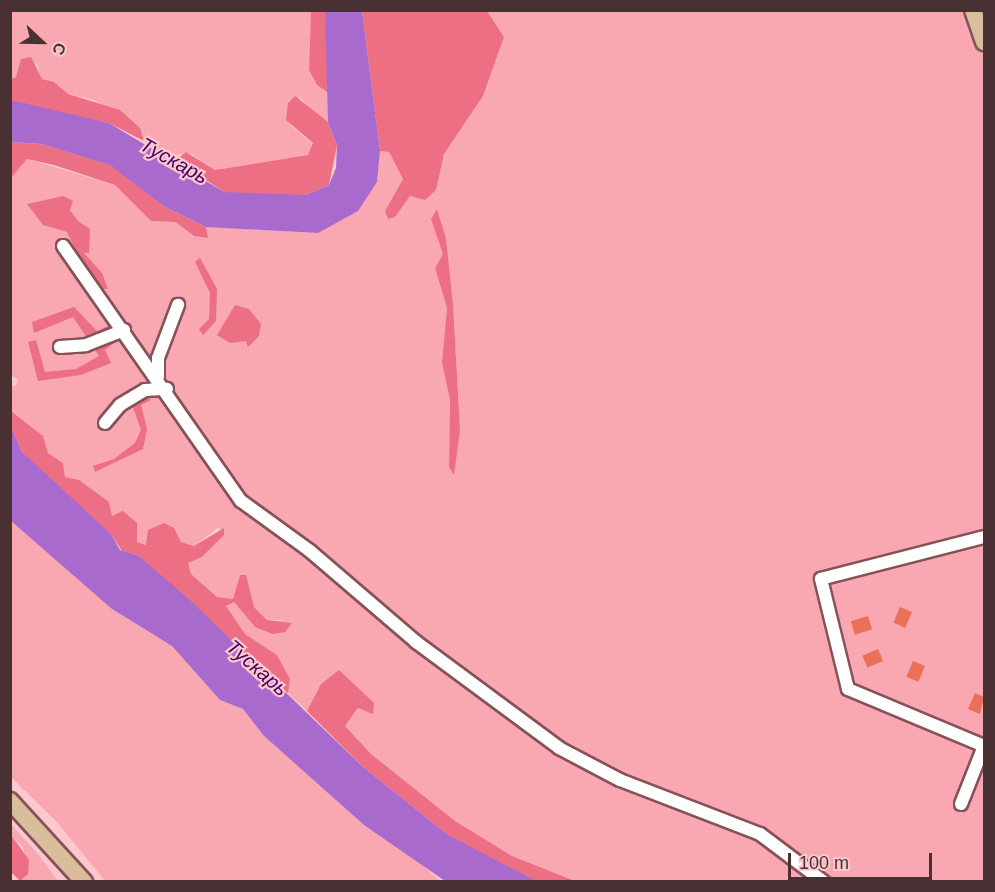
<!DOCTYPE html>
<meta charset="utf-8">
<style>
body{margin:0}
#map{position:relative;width:995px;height:892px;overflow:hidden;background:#fbc8cd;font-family:Arial,sans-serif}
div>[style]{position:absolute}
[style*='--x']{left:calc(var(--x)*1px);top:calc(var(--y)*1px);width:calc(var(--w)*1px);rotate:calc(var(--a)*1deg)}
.green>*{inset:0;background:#f9a7b1}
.forest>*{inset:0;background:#ed6f84}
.water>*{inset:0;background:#a96ace}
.building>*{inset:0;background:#eb705a;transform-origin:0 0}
.roads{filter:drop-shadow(2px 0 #875158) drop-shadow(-2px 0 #875158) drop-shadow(0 2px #875158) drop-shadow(0 -2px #875158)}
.minor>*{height:12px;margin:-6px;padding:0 6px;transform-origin:6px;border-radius:6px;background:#fff}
.major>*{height:16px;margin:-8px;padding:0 8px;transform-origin:8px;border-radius:8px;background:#dabe9b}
span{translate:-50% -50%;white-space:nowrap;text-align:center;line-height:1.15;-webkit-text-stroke:4.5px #fbc8cd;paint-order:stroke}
.water-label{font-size:20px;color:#470364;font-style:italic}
.frame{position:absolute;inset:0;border:12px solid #493033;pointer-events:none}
.north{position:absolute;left:12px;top:12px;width:60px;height:60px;-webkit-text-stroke:4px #fbc8cd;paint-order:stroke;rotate:112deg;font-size:16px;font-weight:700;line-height:24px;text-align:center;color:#493033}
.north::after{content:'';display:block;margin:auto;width:21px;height:27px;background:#493033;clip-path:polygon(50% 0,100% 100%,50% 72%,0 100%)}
.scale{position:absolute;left:788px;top:853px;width:144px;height:27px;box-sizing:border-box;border:3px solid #493033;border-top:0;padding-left:8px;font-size:18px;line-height:21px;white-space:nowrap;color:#493033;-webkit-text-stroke:4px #fbc8cd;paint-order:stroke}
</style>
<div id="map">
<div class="green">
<div style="clip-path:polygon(10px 11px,311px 11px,309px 70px,317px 85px,330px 94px,328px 122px,318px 118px,300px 97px,290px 125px,313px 144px,308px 155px,215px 170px,190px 153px,178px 154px,176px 160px,144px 141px,140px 128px,94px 100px,68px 94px,54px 82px,41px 79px,37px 63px,11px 79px)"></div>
<div style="clip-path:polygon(evenodd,487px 11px,984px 11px,984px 881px,575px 881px,512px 856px,455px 821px,371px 754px,345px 726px,359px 708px,339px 671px,321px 684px,307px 711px,288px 693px,290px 679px,277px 655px,245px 634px,226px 606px,234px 602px,255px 627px,285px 620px,267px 620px,254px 607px,240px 575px,233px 599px,217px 597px,191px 574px,187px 563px,202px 557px,224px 535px,219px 527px,194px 546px,181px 542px,174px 528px,146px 545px,137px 542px,112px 516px,109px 502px,79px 480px,65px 477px,63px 463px,48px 453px,43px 436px,11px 410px,11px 386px,16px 386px,18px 380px,11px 375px,11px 178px,27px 159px,115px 185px,151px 221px,175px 222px,194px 236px,207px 238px,206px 227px,318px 233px,377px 182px,380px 151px,389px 152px,403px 179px,385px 211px,395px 217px,410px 196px,431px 195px,436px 190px,444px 154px,483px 96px,504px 37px,487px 11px,63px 196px,77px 221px,78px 251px,67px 232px,43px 224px,28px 204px,63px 196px,487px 11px,437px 209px,446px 238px,453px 304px,460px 430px,449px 467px,450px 400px,442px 363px,447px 308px,435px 268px,443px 254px,437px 209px)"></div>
<div style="clip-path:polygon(11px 521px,10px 521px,46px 549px,77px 574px,112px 609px,172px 646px,220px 700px,243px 709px,264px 736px,364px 825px,412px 856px,440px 881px,105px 881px,57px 822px,11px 777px)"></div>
<div style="clip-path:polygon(11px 824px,38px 854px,58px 881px,20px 881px,28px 874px,23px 847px,11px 835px)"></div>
</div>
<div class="forest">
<div style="clip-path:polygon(311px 11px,325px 11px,330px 94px,317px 85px,309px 70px)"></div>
<div style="clip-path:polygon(362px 11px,487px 11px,504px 37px,483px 96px,444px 154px,436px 190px,425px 200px,410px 196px,395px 217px,388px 219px,385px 211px,403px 179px,389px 152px,380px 151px)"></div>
<div style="clip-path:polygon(31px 57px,42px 79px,54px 82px,68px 94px,120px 110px,140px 128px,144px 141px,109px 123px,11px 102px,11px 79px,16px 77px,21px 59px)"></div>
<div style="clip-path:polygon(295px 96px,328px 122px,337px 145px,329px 185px,306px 195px,272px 197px,224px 192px,176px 160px,186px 152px,215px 170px,308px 155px,313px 143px,286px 120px,288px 103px)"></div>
<div style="clip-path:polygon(11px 142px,42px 144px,111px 165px,165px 207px,206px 227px,208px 238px,194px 236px,175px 222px,151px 221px,115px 185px,54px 165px,27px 159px,11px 178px)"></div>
<div style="clip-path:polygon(63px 196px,73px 201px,70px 210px,78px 221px,90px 229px,89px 253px,84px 253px,102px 273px,108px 289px,101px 289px,80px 260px,67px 232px,43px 225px,27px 204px)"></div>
<div style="clip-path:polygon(437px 209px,446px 238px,453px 304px,460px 430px,454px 475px,449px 467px,450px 400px,442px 363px,447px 308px,435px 268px,443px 254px,431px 219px)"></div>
<div style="clip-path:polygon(200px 258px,217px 289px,216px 321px,203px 335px,199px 329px,209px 319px,210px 293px,195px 262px)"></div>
<div style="clip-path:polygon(235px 305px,249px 309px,261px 324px,259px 336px,248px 347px,246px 341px,230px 343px,217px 335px)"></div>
<div style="clip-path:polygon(74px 307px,97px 331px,108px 326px,117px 341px,105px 350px,111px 363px,81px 375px,38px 381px,28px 342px,36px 340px,45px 372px,76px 369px,99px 356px,73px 317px,34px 333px,32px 322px)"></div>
<div style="clip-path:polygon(143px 384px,151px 400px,141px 405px,147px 429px,143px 449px,95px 472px,93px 466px,114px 459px,135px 443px,141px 430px,127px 390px)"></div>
<div style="clip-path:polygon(10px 410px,43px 436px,48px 453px,63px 463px,65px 477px,79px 480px,109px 502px,112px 516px,123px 511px,137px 523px,137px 542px,146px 545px,148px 530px,164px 523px,174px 528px,181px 542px,194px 546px,224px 528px,224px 535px,202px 557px,188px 563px,191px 574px,217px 597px,233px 599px,240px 575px,246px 575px,254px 607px,267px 620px,292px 623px,285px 632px,273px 634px,255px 627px,234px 602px,226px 606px,245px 634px,277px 655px,290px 679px,288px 693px,139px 556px,122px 551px,111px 534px,46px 478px,22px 452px,11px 427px)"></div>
<div style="clip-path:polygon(339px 670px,374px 703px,373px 714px,358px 708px,345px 726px,371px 754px,455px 821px,512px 856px,575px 881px,536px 881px,511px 872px,448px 835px,363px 767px,307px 711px,321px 684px)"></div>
<div style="clip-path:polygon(11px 835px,29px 860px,28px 874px,20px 881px,11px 872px)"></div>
</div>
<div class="water">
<div style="clip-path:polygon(325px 11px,362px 11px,380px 151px,377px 182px,358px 211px,318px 233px,206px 227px,165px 207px,110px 165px,42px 144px,11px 142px,11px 102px,15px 101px,109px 123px,224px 192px,306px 195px,329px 185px,336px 168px,337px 145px,328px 122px)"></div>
<div style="clip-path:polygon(11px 427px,22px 452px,111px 534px,120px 550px,139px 556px,193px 603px,363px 767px,448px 835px,536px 881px,445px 881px,364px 825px,264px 736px,243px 709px,220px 700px,172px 646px,112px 609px,11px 521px)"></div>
</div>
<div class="building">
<div style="left:900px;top:607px;width:13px;height:17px;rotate:23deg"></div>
<div style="left:868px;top:616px;width:14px;height:18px;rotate:73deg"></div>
<div style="left:878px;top:649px;width:13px;height:17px;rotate:67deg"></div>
<div style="left:913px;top:661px;width:13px;height:17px;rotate:23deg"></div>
<div style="clip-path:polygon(975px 693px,984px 697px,980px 714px,968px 709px)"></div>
</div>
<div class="roads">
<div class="minor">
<div style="--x:63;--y:246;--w:311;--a:55.1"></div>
<div style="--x:241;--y:501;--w:85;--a:35.9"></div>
<div style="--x:310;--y:551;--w:140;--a:40.6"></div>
<div style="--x:416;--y:642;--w:178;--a:36.5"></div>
<div style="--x:559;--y:748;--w:69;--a:27.7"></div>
<div style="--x:620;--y:780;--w:150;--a:21.1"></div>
<div style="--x:760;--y:834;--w:80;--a:36.9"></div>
<div style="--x:60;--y:347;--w:26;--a:-4"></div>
<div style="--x:86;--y:345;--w:41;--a:-21.5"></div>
<div style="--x:158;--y:377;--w:19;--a:-90"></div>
<div style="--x:158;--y:358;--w:57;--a:-69.3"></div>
<div style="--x:105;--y:423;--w:23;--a:-50"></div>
<div style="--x:120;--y:405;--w:29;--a:-31"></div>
<div style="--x:145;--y:390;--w:22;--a:-3"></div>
<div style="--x:984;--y:537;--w:168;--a:165.6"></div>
<div style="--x:821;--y:579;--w:113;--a:76.2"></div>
<div style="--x:848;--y:689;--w:147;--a:22.7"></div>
<div style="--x:961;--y:804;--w:62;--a:-68.4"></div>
</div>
<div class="major">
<div style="--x:973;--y:10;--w:34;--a:71"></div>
<div style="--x:10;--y:801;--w:110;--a:47.6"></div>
</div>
</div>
<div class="water-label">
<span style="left:174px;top:161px;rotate:29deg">Тускарь</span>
<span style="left:257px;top:668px;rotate:41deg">Тускарь</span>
</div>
<div class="frame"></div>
<div class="north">С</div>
<div class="scale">100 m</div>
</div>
